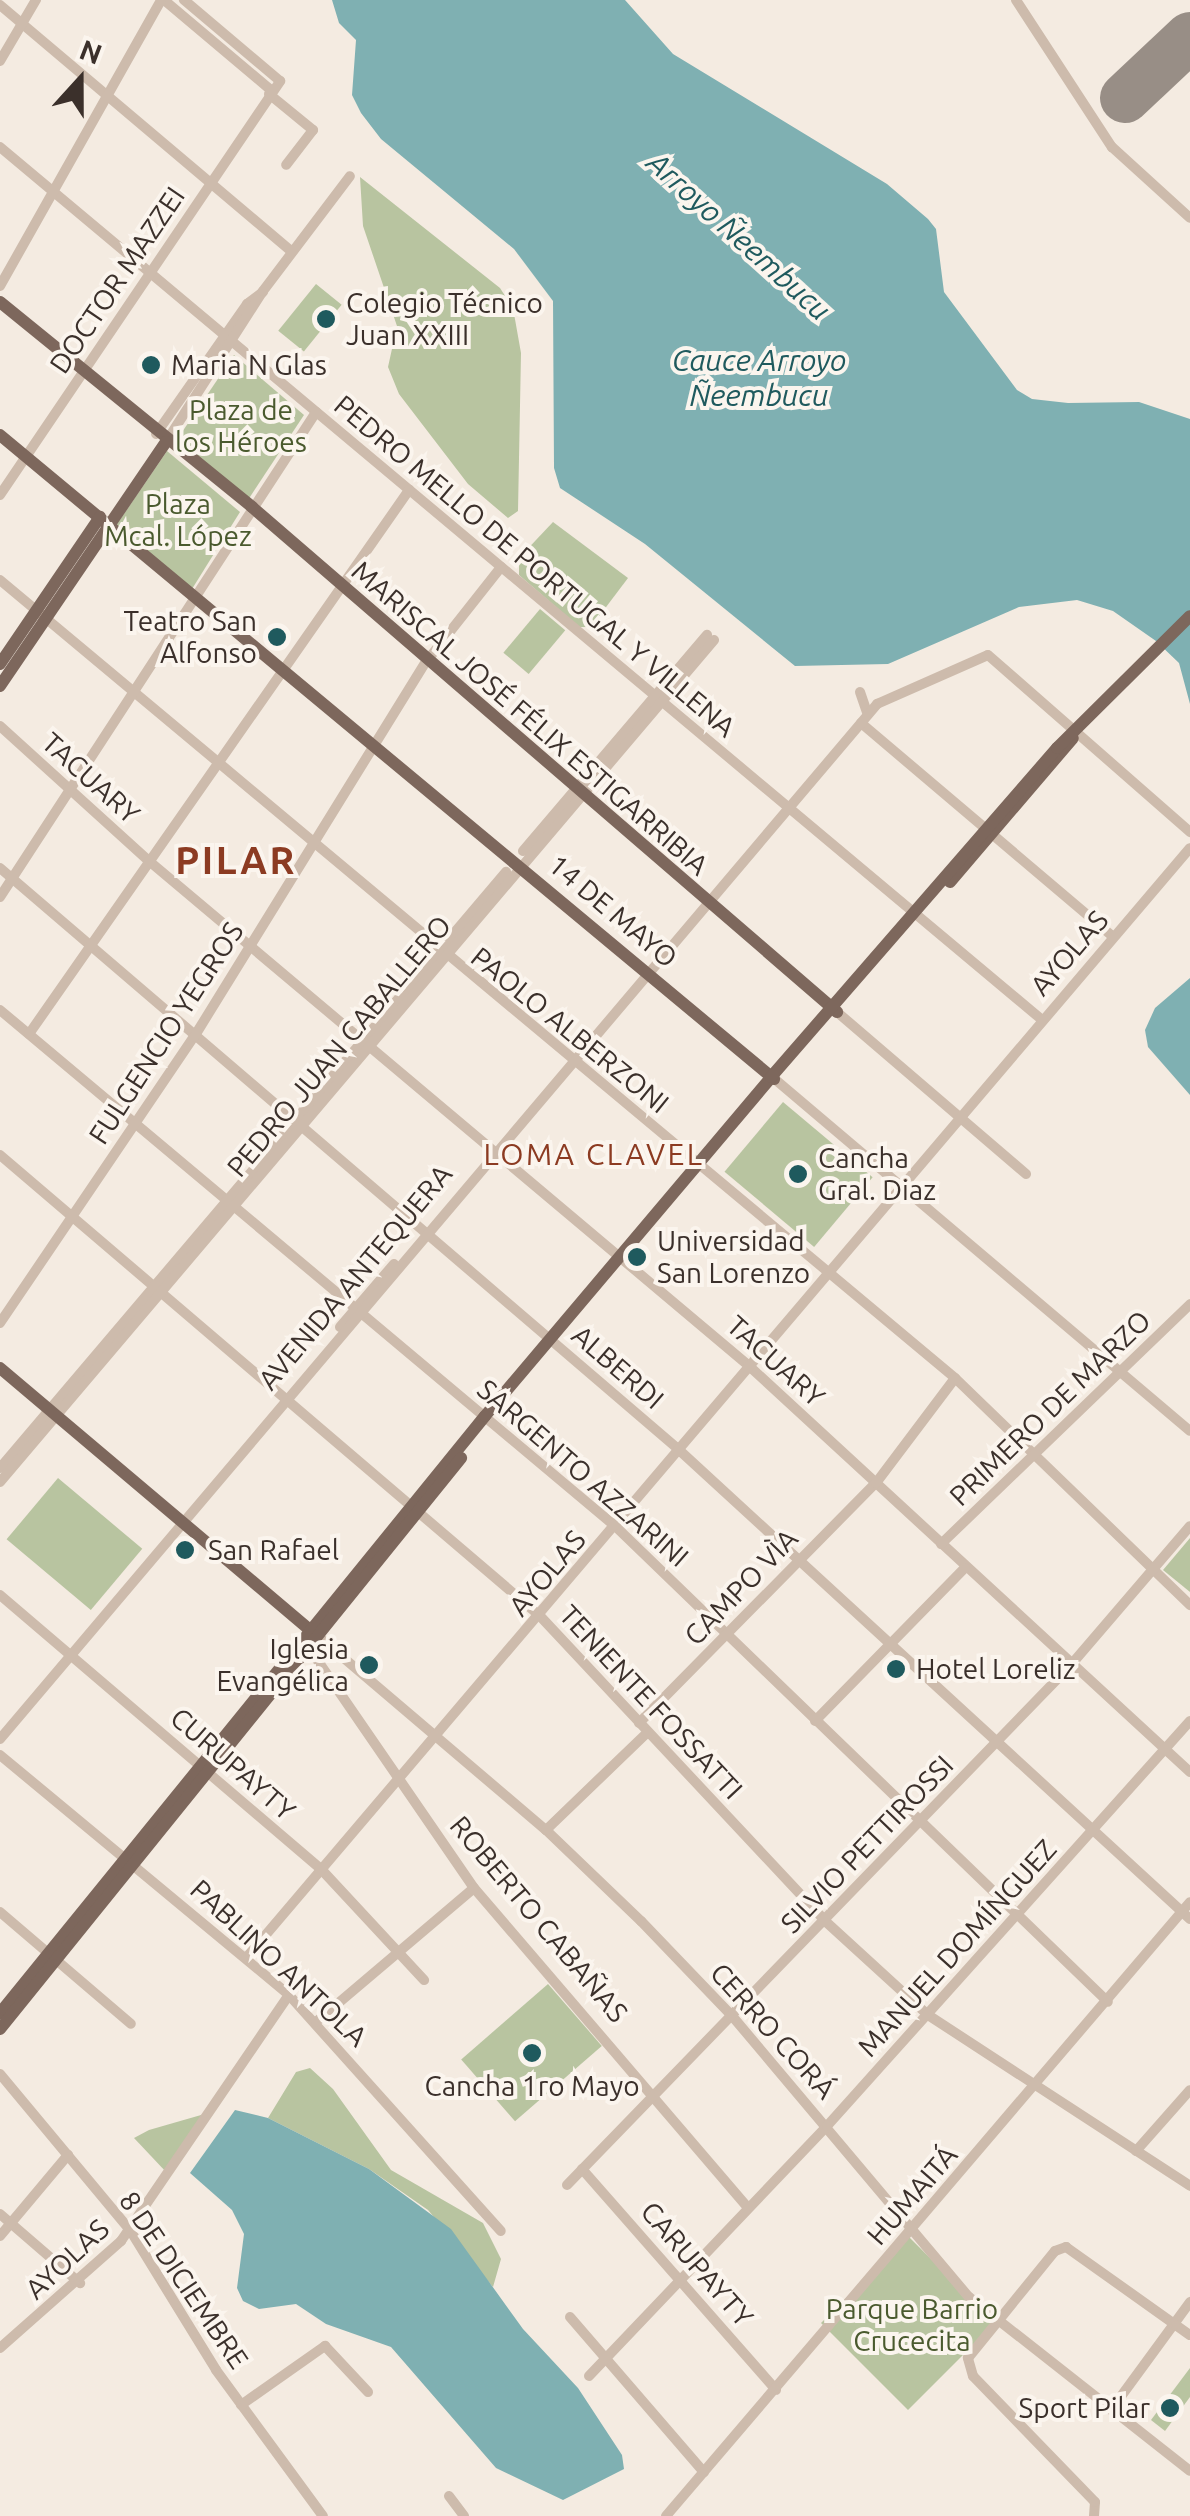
<!DOCTYPE html>
<meta charset="utf-8">
<style>
body{margin:0}
#map{position:relative;width:1190px;height:2516px;overflow:hidden;background:#f4ebe1;font-family:Ubuntu,sans-serif}
div>[style]{position:absolute}
[style*='--x']{left:calc(var(--x)*1px);top:calc(var(--y)*1px);width:calc(var(--w)*1px);rotate:calc(var(--a)*1deg)}
.green>*{inset:0;background:#b8c4a0;transform-origin:0 0}
.water>*{inset:0;background:#7fb0b2}
.runway>*{height:50px;margin:-25px;padding:0 25px;transform-origin:25px;border-radius:25px;background:#988e86}
.minor>*{height:10px;margin:-5px;padding:0 5px;transform-origin:5px;border-radius:5px;background:#cdbbac}
.major>*{height:12px;margin:-6px;padding:0 6px;transform-origin:6px;border-radius:6px;background:#7d675c}
.dots>*{width:28px;height:28px;translate:-50% -50%;box-sizing:border-box;border:5px solid #fbf5ee;border-radius:50%}
span{translate:-50% -50%;white-space:nowrap;text-align:center;line-height:1.15;-webkit-text-stroke:8px #fbf5ee;paint-order:stroke}
.street-label{font-size:28px;color:#3b302b}
.poi-label{font-size:28px;color:#3b302b}
.left{translate:0 -50%;text-align:left}
.right{translate:-100% -50%;text-align:right}
.park-label{font-size:28px;color:#4a5a2e}
.water-label{font-size:30px;color:#1f5a5e;font-style:italic}
.neighbourhood-label{font-size:30px;color:#8c3b22;letter-spacing:2.5px}
.district-label{font-size:38px;color:#8c3b22;font-weight:700;letter-spacing:2.5px}
.north{position:absolute;left:30px;top:30px;width:100px;height:100px;-webkit-text-stroke:8px #fbf5ee;paint-order:stroke;rotate:21deg;font-size:28px;font-weight:700;line-height:40px;text-align:center;color:#3b302b}
.north::after{content:'';display:block;margin:auto;width:35px;height:45px;background:#3b302b;clip-path:polygon(50% 0,100% 100%,50% 72%,0 100%)}
</style>
<div id="map">
<div class="green">
<div style="clip-path:polygon(360px 177px,500px 288px,513px 308px,521px 353px,518px 511px,508px 518px,468px 484px,399px 394px,388px 367px,397px 326px,363px 226px)"></div>
<div style="left:316px;top:284px;width:33px;height:60px;rotate:39deg"></div>
<div style="clip-path:polygon(234px 355px,304px 415px,246px 503px,174px 444px)"></div>
<div style="clip-path:polygon(167px 451px,240px 512px,192px 589px,115px 527px)"></div>
<div style="clip-path:polygon(553px 522px,628px 578px,591px 627px,579px 627px,519px 575px,519px 558px)"></div>
<div style="left:540px;top:609px;width:33px;height:57px;rotate:40deg"></div>
<div style="left:783px;top:1102px;width:117px;height:91px;rotate:40deg"></div>
<div style="left:58px;top:1478px;width:110px;height:80px;rotate:40deg"></div>
<div style="clip-path:polygon(1190px 1538px,1190px 1592px,1163px 1570px)"></div>
<div style="left:548px;top:1984px;width:82px;height:115px;rotate:49deg"></div>
<div style="clip-path:polygon(310px 2068px,333px 2089px,391px 2170px,483px 2223px,501px 2259px,493px 2287px,428px 2210px,369px 2169px,268px 2118px,296px 2072px)"></div>
<div style="clip-path:polygon(208px 2113px,167px 2173px,134px 2138px,149px 2130px)"></div>
<div style="left:908px;top:2236px;width:123px;height:123px;rotate:45deg"></div>
<div style="clip-path:polygon(1190px 2368px,1190px 2397px,1165px 2431px,1151px 2420px)"></div>
</div>
<div class="water">
<div style="clip-path:polygon(332px 0,625px 0,673px 54px,887px 184px,928px 219px,936px 229px,944px 292px,1017px 390px,1032px 399px,1068px 403px,1139px 402px,1190px 419px,1190px 704px,1179px 663px,1156px 641px,1113px 611px,1077px 600px,1019px 607px,888px 664px,795px 666px,645px 544px,560px 488px,554px 468px,553px 301px,514px 249px,381px 139px,361px 113px,352px 95px,356px 40px,339px 23px)"></div>
<div style="clip-path:polygon(1190px 978px,1190px 1095px,1148px 1047px,1145px 1030px,1155px 1008px)"></div>
<div style="clip-path:polygon(235px 2110px,268px 2118px,369px 2169px,451px 2229px,523px 2329px,578px 2388px,622px 2455px,624px 2469px,563px 2500px,496px 2468px,391px 2347px,326px 2324px,296px 2304px,259px 2309px,243px 2301px,237px 2288px,244px 2234px,232px 2210px,190px 2173px)"></div>
</div>
<div class="runway">
<div style="--x:1125;--y:98;--w:89;--a:-43.2"></div>
</div>
<div class="minor">
<div style="--x:164;--y:0;--w:141;--a:40.1"></div>
<div style="--x:1016;--y:0;--w:176;--a:56.9"></div>
<div style="--x:1112;--y:147;--w:105;--a:42.3"></div>
<div style="--x:0;--y:5;--w:382;--a:40.2"></div>
<div style="--x:0;--y:61;--w:71;--a:-59.5"></div>
<div style="--x:269;--y:94;--w:57;--a:39.3"></div>
<div style="--x:313;--y:130;--w:44;--a:127.6"></div>
<div style="--x:0;--y:147;--w:1358;--a:39.95"></div>
<div style="--x:0;--y:286;--w:328;--a:-60.6"></div>
<div style="--x:156;--y:434;--w:159;--a:-55"></div>
<div style="--x:247;--y:304;--w:20;--a:-37"></div>
<div style="--x:166;--y:442;--w:179;--a:-57.3"></div>
<div style="--x:263;--y:291;--w:144;--a:-52.9"></div>
<div style="--x:0;--y:495;--w:500;--a:-55.9"></div>
<div style="--x:280;--y:81;--w:126;--a:-139.8"></div>
<div style="--x:0;--y:580;--w:1245;--a:39.88"></div>
<div style="--x:955;--y:1378;--w:327;--a:44"></div>
<div style="--x:860;--y:692;--w:21;--a:71"></div>
<div style="--x:861;--y:723;--w:329;--a:40.3"></div>
<div style="--x:0;--y:726;--w:201;--a:42.2"></div>
<div style="--x:149;--y:861;--w:783;--a:40.08"></div>
<div style="--x:748;--y:1365;--w:601;--a:42.64"></div>
<div style="--x:523;--y:851;--w:284;--a:-49.6"></div>
<div style="--x:0;--y:868;--w:893;--a:40.59"></div>
<div style="--x:678;--y:1449;--w:695;--a:42.55"></div>
<div style="--x:0;--y:897;--w:579;--a:-56.91"></div>
<div style="--x:0;--y:1010;--w:803;--a:40"></div>
<div style="--x:615;--y:1526;--w:685;--a:43.99"></div>
<div style="--x:837;--y:1012;--w:249;--a:40.6"></div>
<div style="--x:29;--y:1034;--w:664;--a:-55.06"></div>
<div style="--x:777;--y:1081;--w:541;--a:40.28"></div>
<div style="--x:0;--y:1155;--w:710;--a:40.49"></div>
<div style="--x:540;--y:1616;--w:416;--a:46.9"></div>
<div style="--x:824;--y:1920;--w:141;--a:42.4"></div>
<div style="--x:928;--y:2015;--w:313;--a:33.1"></div>
<div style="--x:0;--y:1323;--w:346;--a:-55.9"></div>
<div style="--x:194;--y:1037;--w:441;--a:-58.3"></div>
<div style="--x:426;--y:662;--w:121;--a:-51.7"></div>
<div style="--x:340;--y:1327;--w:83;--a:-49.4"></div>
<div style="--x:0;--y:1468;--w:782;--a:-49.67"></div>
<div style="--x:0;--y:1482;--w:1104;--a:-49.7"></div>
<div style="--x:941;--y:1544;--w:346;--a:-43.9"></div>
<div style="--x:0;--y:1595;--w:421;--a:40.5"></div>
<div style="--x:320;--y:1868;--w:153;--a:47.1"></div>
<div style="--x:312;--y:1631;--w:307;--a:40.4"></div>
<div style="--x:546;--y:1830;--w:132;--a:43.8"></div>
<div style="--x:641;--y:1921;--w:133;--a:46.2"></div>
<div style="--x:733;--y:2017;--w:366;--a:49.9"></div>
<div style="--x:969;--y:2297;--w:281;--a:38.2"></div>
<div style="--x:309;--y:1648;--w:291;--a:55.5"></div>
<div style="--x:474;--y:1888;--w:421;--a:49.4"></div>
<div style="--x:815;--y:1721;--w:214;--a:-45.6"></div>
<div style="--x:639;--y:1723;--w:337;--a:-45.4"></div>
<div style="--x:876;--y:1483;--w:131;--a:-53"></div>
<div style="--x:0;--y:1739;--w:1357;--a:-49.72"></div>
<div style="--x:877;--y:704;--w:121;--a:-23.8"></div>
<div style="--x:988;--y:655;--w:269;--a:41.2"></div>
<div style="--x:0;--y:1755;--w:376;--a:39.7"></div>
<div style="--x:289;--y:1995;--w:317;--a:48.1"></div>
<div style="--x:546;--y:1830;--w:141;--a:-43.9"></div>
<div style="--x:0;--y:1912;--w:172;--a:40.5"></div>
<div style="--x:246;--y:1958;--w:1457;--a:-49.62"></div>
<div style="--x:316;--y:2022;--w:207;--a:-40.3"></div>
<div style="--x:0;--y:2074;--w:203;--a:50.2"></div>
<div style="--x:130;--y:2230;--w:164;--a:58.4"></div>
<div style="--x:216;--y:2370;--w:181;--a:53.8"></div>
<div style="--x:1136;--y:2151;--w:81;--a:-48.5"></div>
<div style="--x:582;--y:2169;--w:294;--a:48.7"></div>
<div style="--x:567;--y:2185;--w:723;--a:-45.9"></div>
<div style="--x:1070;--y:1666;--w:184;--a:-49.4"></div>
<div style="--x:0;--y:2214;--w:106;--a:40.8"></div>
<div style="--x:0;--y:2236;--w:106;--a:-50"></div>
<div style="--x:570;--y:2317;--w:205;--a:49.2"></div>
<div style="--x:0;--y:2348;--w:162;--a:-41.5"></div>
<div style="--x:121;--y:2241;--w:298;--a:-55.7"></div>
<div style="--x:589;--y:2376;--w:345;--a:-46.4"></div>
<div style="--x:827;--y:2126;--w:544;--a:-48.13"></div>
<div style="--x:241;--y:2405;--w:103;--a:-35.1"></div>
<div style="--x:325;--y:2346;--w:63;--a:46.9"></div>
<div style="--x:1111;--y:2410;--w:134;--a:-53.8"></div>
<div style="--x:449;--y:2496;--w:25;--a:53"></div>
<div style="--x:666;--y:2516;--w:807;--a:-49.52"></div>
<div style="--x:1094;--y:2516;--w:14;--a:-86"></div>
<div style="--x:1095;--y:2502;--w:175;--a:-134.1"></div>
<div style="--x:973;--y:2376;--w:19;--a:-106"></div>
<div style="--x:968;--y:2358;--w:138;--a:-50.9"></div>
<div style="--x:1055;--y:2251;--w:12;--a:-20"></div>
<div style="--x:1066;--y:2247;--w:152;--a:35.4"></div>
</div>
<div class="major">
<div style="--x:0;--y:302;--w:325;--a:39.1"></div>
<div style="--x:252;--y:507;--w:773;--a:40.8"></div>
<div style="--x:0;--y:435;--w:1007;--a:39.76"></div>
<div style="--x:0;--y:664;--w:178;--a:-55.8"></div>
<div style="--x:0;--y:686;--w:295;--a:-55.8"></div>
<div style="--x:950;--y:882;--w:189;--a:-49.5"></div>
<div style="--x:0;--y:1368;--w:406;--a:40.2"></div>
<div style="--x:0;--y:2013;--w:769;--a:-50.91"></div>
<div style="--x:485;--y:1416;--w:444;--a:-49.8"></div>
<div style="--x:771;--y:1077;--w:436;--a:-49"></div>
<div style="--x:1057;--y:748;--w:187;--a:-44.8"></div>
<div style="--x:0;--y:2029;--w:734;--a:-51.08"></div>
</div>
<div class="dots">
<div style="left:326px;top:319px;background:#1f5a5e"></div>
<div style="left:151px;top:365px;background:#1f5a5e"></div>
<div style="left:277px;top:637px;background:#1f5a5e"></div>
<div style="left:798px;top:1174px;background:#1f5a5e"></div>
<div style="left:637px;top:1257px;background:#1f5a5e"></div>
<div style="left:185px;top:1550px;background:#1f5a5e"></div>
<div style="left:369px;top:1665px;background:#1f5a5e"></div>
<div style="left:896px;top:1669px;background:#1f5a5e"></div>
<div style="left:532px;top:2053px;background:#1f5a5e"></div>
<div style="left:1170px;top:2408px;background:#1f5a5e"></div>
</div>
<div class="street-label">
<span style="left:117px;top:280px;rotate:-56deg">DOCTOR MAZZEI</span>
<span style="left:535px;top:566px;rotate:40deg">PEDRO MELLO DE PORTUGAL Y VILLENA</span>
<span style="left:530px;top:718px;rotate:41deg">MARISCAL JOSÉ FÉLIX ESTIGARRIBIA</span>
<span style="left:91px;top:778px;rotate:42deg">TACUARY</span>
<span style="left:613px;top:911px;rotate:40deg">14 DE MAYO</span>
<span style="left:1069px;top:953px;rotate:-49deg">AYOLAS</span>
<span style="left:570px;top:1030px;rotate:39deg">PAOLO ALBERZONI</span>
<span style="left:166px;top:1033px;rotate:-57deg">FULGENCIO YEGROS</span>
<span style="left:339px;top:1046px;rotate:-50deg">PEDRO JUAN CABALLERO</span>
<span style="left:355px;top:1277px;rotate:-50deg">AVENIDA ANTEQUERA</span>
<span style="left:776px;top:1361px;rotate:42deg">TACUARY</span>
<span style="left:618px;top:1367px;rotate:41deg">ALBERDI</span>
<span style="left:1050px;top:1408px;rotate:-44deg">PRIMERO DE MARZO</span>
<span style="left:583px;top:1473px;rotate:41deg">SARGENTO AZZARINI</span>
<span style="left:547px;top:1573px;rotate:-50deg">AYOLAS</span>
<span style="left:741px;top:1587px;rotate:-46deg">CAMPO VÌA</span>
<span style="left:651px;top:1702px;rotate:47deg">TENIENTE FOSSATTI</span>
<span style="left:233px;top:1764px;rotate:41deg">CURUPAYTY</span>
<span style="left:867px;top:1844px;rotate:-46deg">SILVIO PETTIROSSI</span>
<span style="left:539px;top:1919px;rotate:50deg">ROBERTO CABAÑAS</span>
<span style="left:957px;top:1948px;rotate:-48deg">MANUEL DOMÍNGUEZ</span>
<span style="left:279px;top:1963px;rotate:43deg">PABLINO ANTOLA</span>
<span style="left:773px;top:2031px;rotate:48deg">CERRO CORÁ</span>
<span style="left:912px;top:2195px;rotate:-49deg">HUMAITÁ</span>
<span style="left:67px;top:2259px;rotate:-43deg">AYOLAS</span>
<span style="left:697px;top:2264px;rotate:49deg">CARUPAYTY</span>
<span style="left:184px;top:2280px;rotate:56deg">8 DE DICIEMBRE</span>
</div>
<div class="poi-label">
<span class="left" style="left:346px;top:319px">Colegio Técnico<br>Juan XXIII</span>
<span class="left" style="left:171px;top:365px">Maria N Glas</span>
<span class="right" style="left:257px;top:637px">Teatro San<br>Alfonso</span>
<span class="left" style="left:818px;top:1174px">Cancha<br>Gral. Diaz</span>
<span class="left" style="left:657px;top:1257px">Universidad<br>San Lorenzo</span>
<span class="left" style="left:208px;top:1550px">San Rafael</span>
<span class="right" style="left:349px;top:1665px">Iglesia<br>Evangélica</span>
<span class="left" style="left:916px;top:1669px">Hotel Loreliz</span>
<span style="left:532px;top:2086px">Cancha 1ro Mayo</span>
<span class="right" style="left:1150px;top:2408px">Sport Pilar</span>
</div>
<div class="park-label">
<span style="left:241px;top:426px">Plaza de<br>los Héroes</span>
<span style="left:178px;top:520px">Plaza<br>Mcal. López</span>
<span style="left:912px;top:2325px">Parque Barrio<br>Crucecita</span>
</div>
<div class="water-label">
<span style="left:739px;top:236px;rotate:42deg">Arroyo Ñeembucu</span>
<span style="left:759px;top:377px">Cauce Arroyo<br>Ñeembucu</span>
</div>
<div class="neighbourhood-label">
<span style="left:594px;top:1154px">LOMA CLAVEL</span>
</div>
<div class="district-label">
<span style="left:236px;top:861px">PILAR</span>
</div>
<div class="north">N</div>
</div>
